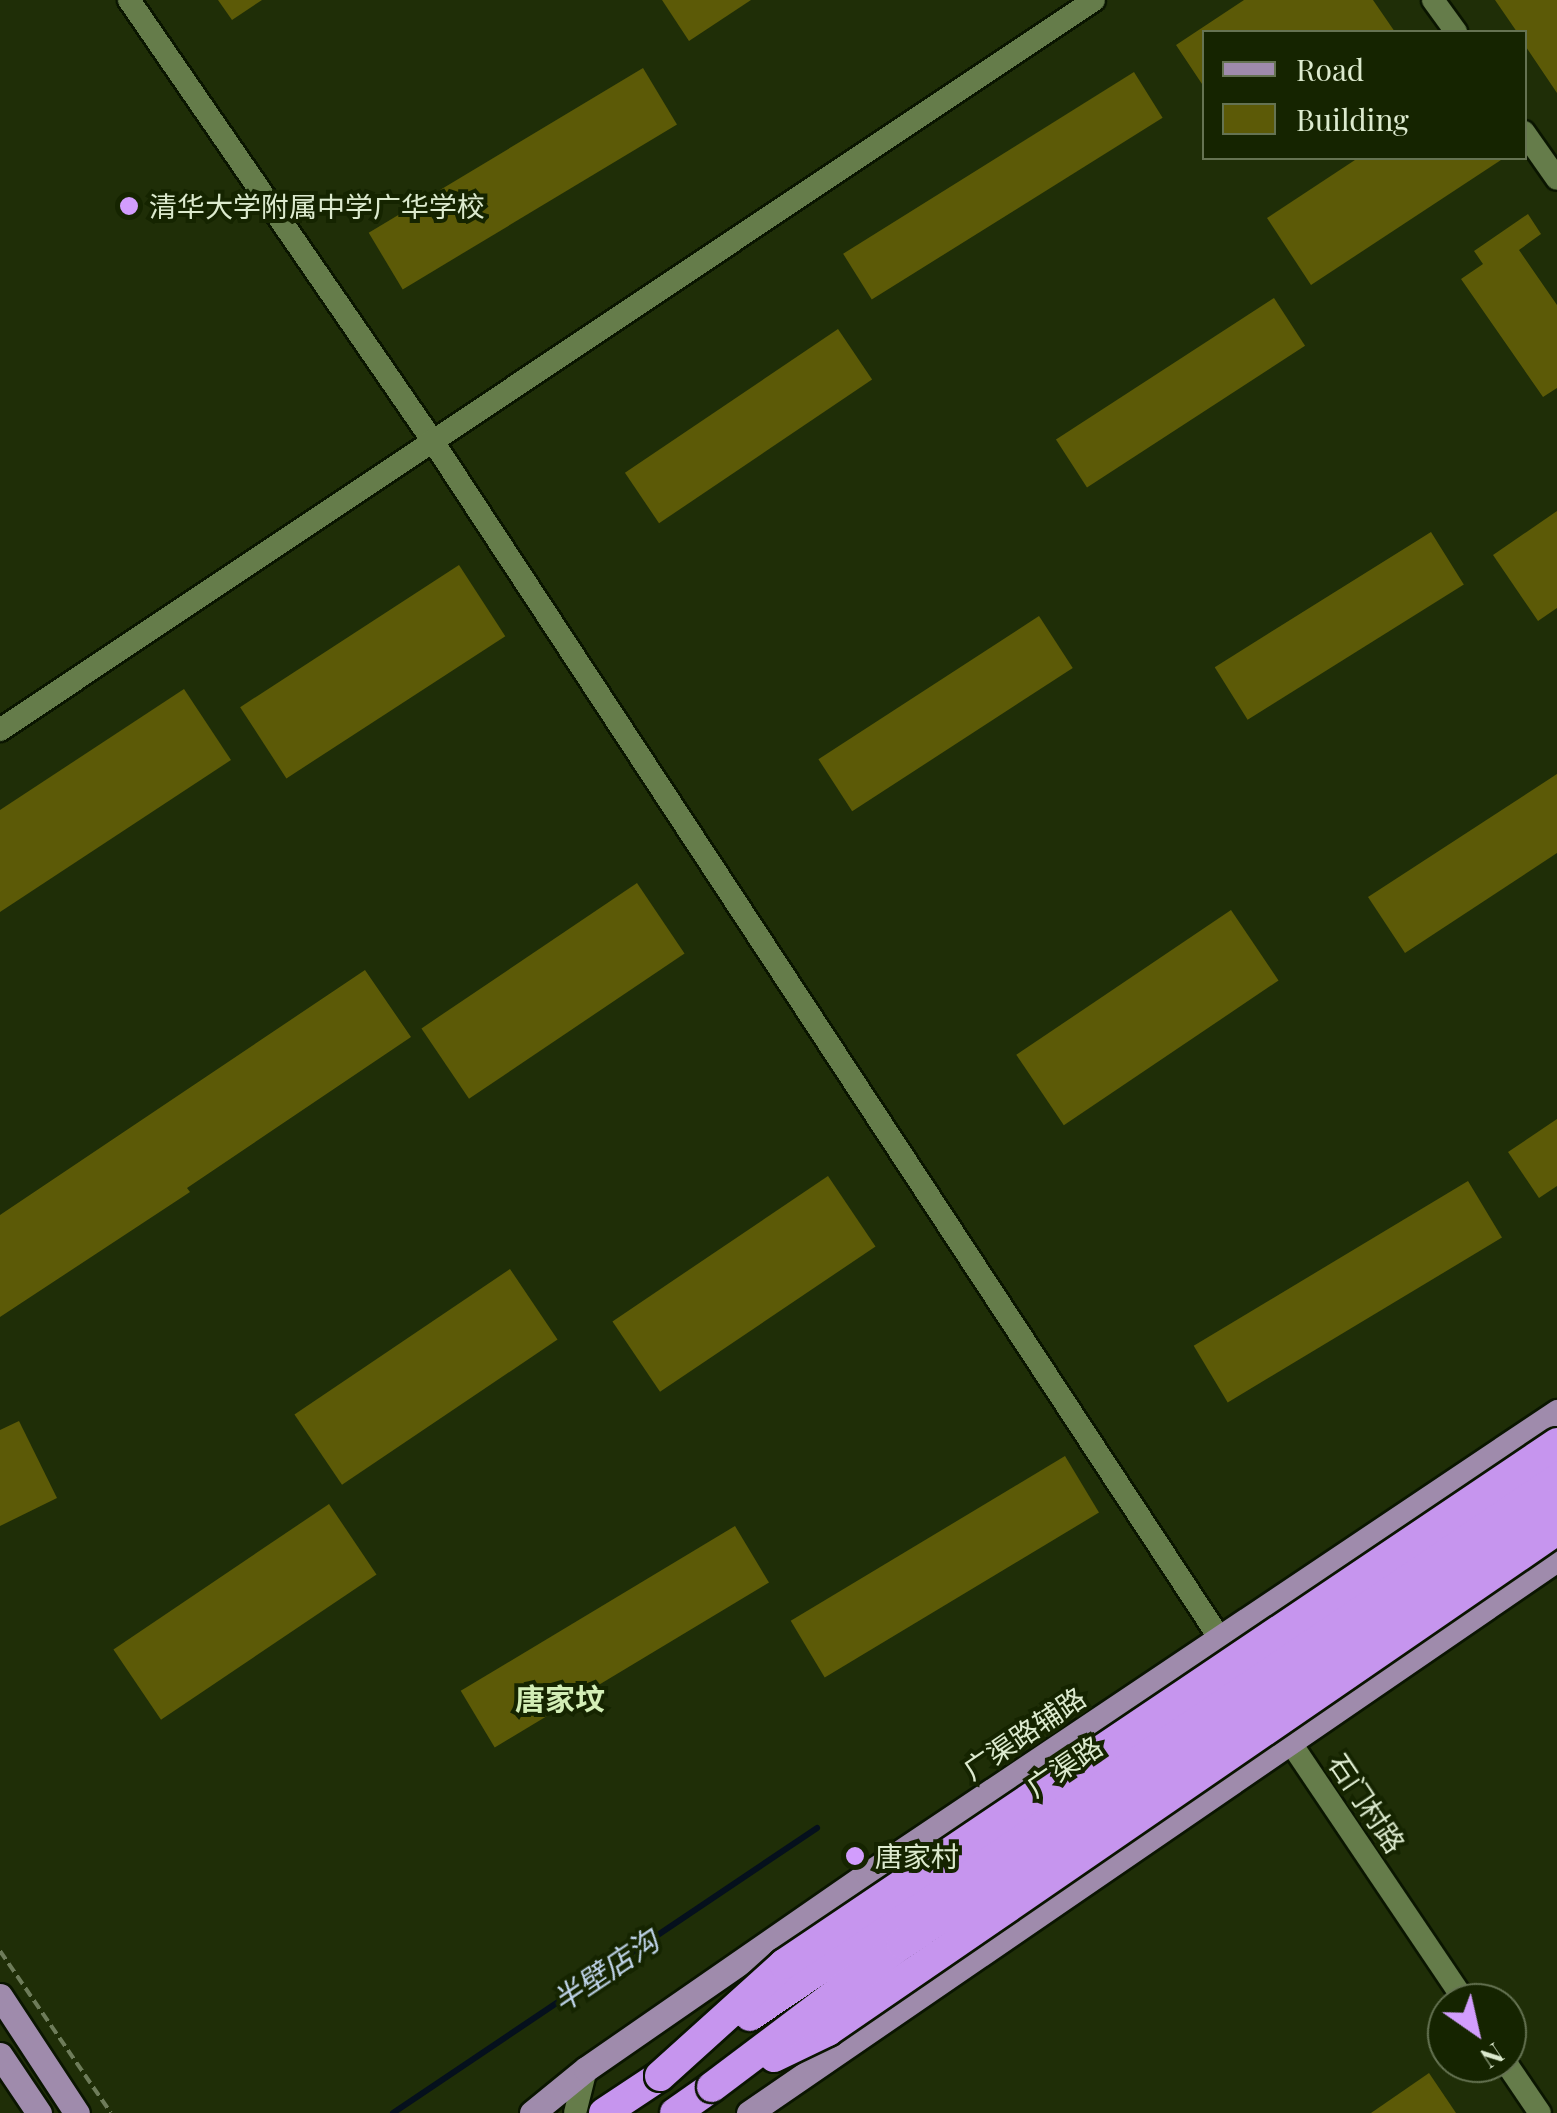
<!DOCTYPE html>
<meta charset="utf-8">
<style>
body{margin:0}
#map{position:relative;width:1557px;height:2113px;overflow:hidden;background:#1f2e07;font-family:"Playfair Display","Noto Sans SC",serif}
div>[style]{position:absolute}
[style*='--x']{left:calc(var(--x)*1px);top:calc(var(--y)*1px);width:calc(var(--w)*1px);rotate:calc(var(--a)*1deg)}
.stream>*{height:6px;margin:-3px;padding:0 3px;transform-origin:3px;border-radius:3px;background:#05101d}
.building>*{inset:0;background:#5c5a07;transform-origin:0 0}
.path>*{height:4px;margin-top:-2px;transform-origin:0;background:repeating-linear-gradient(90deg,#6e7c5a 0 10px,transparent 0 15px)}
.roads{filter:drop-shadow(2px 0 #0a1500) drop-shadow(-2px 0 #0a1500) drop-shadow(0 2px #0a1500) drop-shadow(0 -2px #0a1500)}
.minor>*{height:22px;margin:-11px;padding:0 11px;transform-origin:11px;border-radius:11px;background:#657c4a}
.major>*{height:25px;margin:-12.5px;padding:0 12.5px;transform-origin:12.5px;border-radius:12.5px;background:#9f8bac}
.highway>*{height:30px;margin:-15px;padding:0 15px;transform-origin:15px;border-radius:15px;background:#c695ee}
.bridges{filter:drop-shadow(2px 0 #0a1500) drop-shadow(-2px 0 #0a1500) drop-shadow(0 2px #0a1500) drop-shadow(0 -2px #0a1500)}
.highway-bridge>*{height:30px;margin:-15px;padding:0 15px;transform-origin:15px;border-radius:15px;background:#c695ee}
.dots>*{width:28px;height:28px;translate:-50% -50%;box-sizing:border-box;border:5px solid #152400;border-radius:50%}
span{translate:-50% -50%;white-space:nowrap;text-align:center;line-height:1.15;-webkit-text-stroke:8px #152400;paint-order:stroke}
.poi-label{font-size:28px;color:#dceace}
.left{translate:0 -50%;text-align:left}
.street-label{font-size:28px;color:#dceace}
.neighbourhood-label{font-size:30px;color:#d3eeb6;font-weight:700}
.water-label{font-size:30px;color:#c0d5eb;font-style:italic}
.legend{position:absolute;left:1202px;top:30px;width:325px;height:130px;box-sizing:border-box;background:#152400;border:2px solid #657352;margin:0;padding:12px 18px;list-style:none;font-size:30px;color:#dceace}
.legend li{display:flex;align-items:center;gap:20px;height:50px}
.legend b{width:50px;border:2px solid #657352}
.north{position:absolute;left:1427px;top:1983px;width:100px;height:100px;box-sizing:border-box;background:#152400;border:2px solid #657352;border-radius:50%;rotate:146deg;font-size:28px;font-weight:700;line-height:40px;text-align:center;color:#dceace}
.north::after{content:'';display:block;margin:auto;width:35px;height:45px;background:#d29dfd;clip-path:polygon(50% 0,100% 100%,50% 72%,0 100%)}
</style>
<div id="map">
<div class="stream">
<div style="--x:393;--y:2113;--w:511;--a:-33.91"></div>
</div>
<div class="building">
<div style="clip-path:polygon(218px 0,262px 0,232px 20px)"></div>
<div style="clip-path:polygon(662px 0,751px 0,689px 41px)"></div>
<div style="clip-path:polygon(1244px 0,1373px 0,1395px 32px,1204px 32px,1204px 87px,1176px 45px)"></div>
<div style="clip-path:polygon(1495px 0,1557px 0,1557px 93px,1524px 44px,1524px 32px,1517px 32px)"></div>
<div style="left:643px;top:68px;width:66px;height:320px;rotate:59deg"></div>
<div style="left:1134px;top:72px;width:54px;height:343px;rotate:58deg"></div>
<div style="clip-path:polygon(1358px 158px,1504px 158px,1311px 285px,1267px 218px)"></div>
<div style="clip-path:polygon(1528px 214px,1541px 234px,1519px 250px,1557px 305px,1557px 388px,1543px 397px,1461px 279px,1483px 264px,1474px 251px)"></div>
<div style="left:1274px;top:298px;width:57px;height:260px;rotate:57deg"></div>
<div style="left:838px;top:329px;width:61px;height:257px;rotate:56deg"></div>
<div style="clip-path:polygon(1557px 511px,1557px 608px,1538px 621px,1493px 555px)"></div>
<div style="left:1431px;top:532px;width:62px;height:255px;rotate:58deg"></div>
<div style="left:459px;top:565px;width:85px;height:261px;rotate:57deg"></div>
<div style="left:1039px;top:616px;width:62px;height:263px;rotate:57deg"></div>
<div style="clip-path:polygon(184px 689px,231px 760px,0 912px,0 810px)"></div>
<div style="clip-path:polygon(1557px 774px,1557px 853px,1405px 953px,1368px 897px)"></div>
<div style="left:637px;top:883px;width:85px;height:260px;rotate:56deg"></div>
<div style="left:1231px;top:910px;width:85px;height:259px;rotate:56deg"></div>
<div style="clip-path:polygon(365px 970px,411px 1037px,187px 1188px,190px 1192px,0 1317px,0 1215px)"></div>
<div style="clip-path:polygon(1557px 1119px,1557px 1186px,1539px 1198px,1508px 1152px)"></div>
<div style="left:828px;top:1176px;width:85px;height:260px;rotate:56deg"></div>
<div style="left:1468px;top:1181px;width:66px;height:320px;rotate:59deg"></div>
<div style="left:510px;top:1269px;width:85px;height:260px;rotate:56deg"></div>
<div style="clip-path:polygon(19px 1421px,57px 1498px,0 1526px,0 1430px)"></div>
<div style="left:1065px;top:1456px;width:66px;height:320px;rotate:59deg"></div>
<div style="left:329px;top:1504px;width:85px;height:260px;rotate:56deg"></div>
<div style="left:735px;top:1526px;width:66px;height:320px;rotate:59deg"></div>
<div style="clip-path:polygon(1429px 2073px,1456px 2113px,1371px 2113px)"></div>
</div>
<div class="path">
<div style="--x:0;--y:1951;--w:196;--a:55.6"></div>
</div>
<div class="roads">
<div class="minor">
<div style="--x:129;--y:0;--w:534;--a:55.45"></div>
<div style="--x:432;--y:440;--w:1453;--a:56.68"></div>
<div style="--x:1433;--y:0;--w:39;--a:54"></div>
<div style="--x:1524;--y:132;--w:57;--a:54.9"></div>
<div style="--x:0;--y:730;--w:1315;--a:-33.71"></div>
<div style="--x:1282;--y:1730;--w:329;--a:56"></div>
<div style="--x:1506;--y:2063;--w:60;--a:55.8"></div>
<div style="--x:575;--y:2113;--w:45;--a:-76"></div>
</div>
<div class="major">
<div style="--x:0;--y:1996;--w:140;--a:56.7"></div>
<div style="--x:0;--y:2055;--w:70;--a:56.1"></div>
<div style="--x:532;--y:2113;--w:70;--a:-39.2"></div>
<div style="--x:586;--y:2069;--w:343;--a:-34.7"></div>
<div style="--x:868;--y:1874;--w:830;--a:-33.84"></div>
<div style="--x:749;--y:2113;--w:980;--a:-34.44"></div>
</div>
<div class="highway">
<div style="--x:604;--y:2113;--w:67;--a:-33.5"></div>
<div style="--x:675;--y:2113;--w:45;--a:-35.1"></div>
</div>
</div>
<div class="bridges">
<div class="highway-bridge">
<div style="--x:750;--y:2016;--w:974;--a:-34.08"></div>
<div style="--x:774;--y:2057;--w:60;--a:-25.7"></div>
<div style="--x:828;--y:2031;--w:885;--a:-34.5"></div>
<div style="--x:660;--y:2076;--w:167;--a:-42.1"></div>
<div style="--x:784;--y:1964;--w:932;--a:-33.98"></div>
<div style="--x:712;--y:2087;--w:238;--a:-37"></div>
<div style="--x:902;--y:1944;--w:790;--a:-34.01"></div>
</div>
</div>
<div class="dots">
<div style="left:129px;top:206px;background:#d29dfd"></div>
<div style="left:855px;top:1856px;background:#d29dfd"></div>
</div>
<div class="poi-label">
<span class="left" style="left:149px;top:206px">清华大学附属中学广华学校</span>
<span class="left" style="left:875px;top:1856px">唐家村</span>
</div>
<div class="street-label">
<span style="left:1024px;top:1733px;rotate:-34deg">广渠路辅路</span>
<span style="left:1064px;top:1766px;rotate:-34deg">广渠路</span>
<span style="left:1367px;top:1803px;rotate:56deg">石门村路</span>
</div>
<div class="neighbourhood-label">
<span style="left:560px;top:1698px">唐家坟</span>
</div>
<div class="water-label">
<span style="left:605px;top:1970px;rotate:-34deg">半壁店沟</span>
</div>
<ul class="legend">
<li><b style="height:12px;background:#9f8bac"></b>Road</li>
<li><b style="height:28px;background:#5c5a07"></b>Building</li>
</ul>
<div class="north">N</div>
</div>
